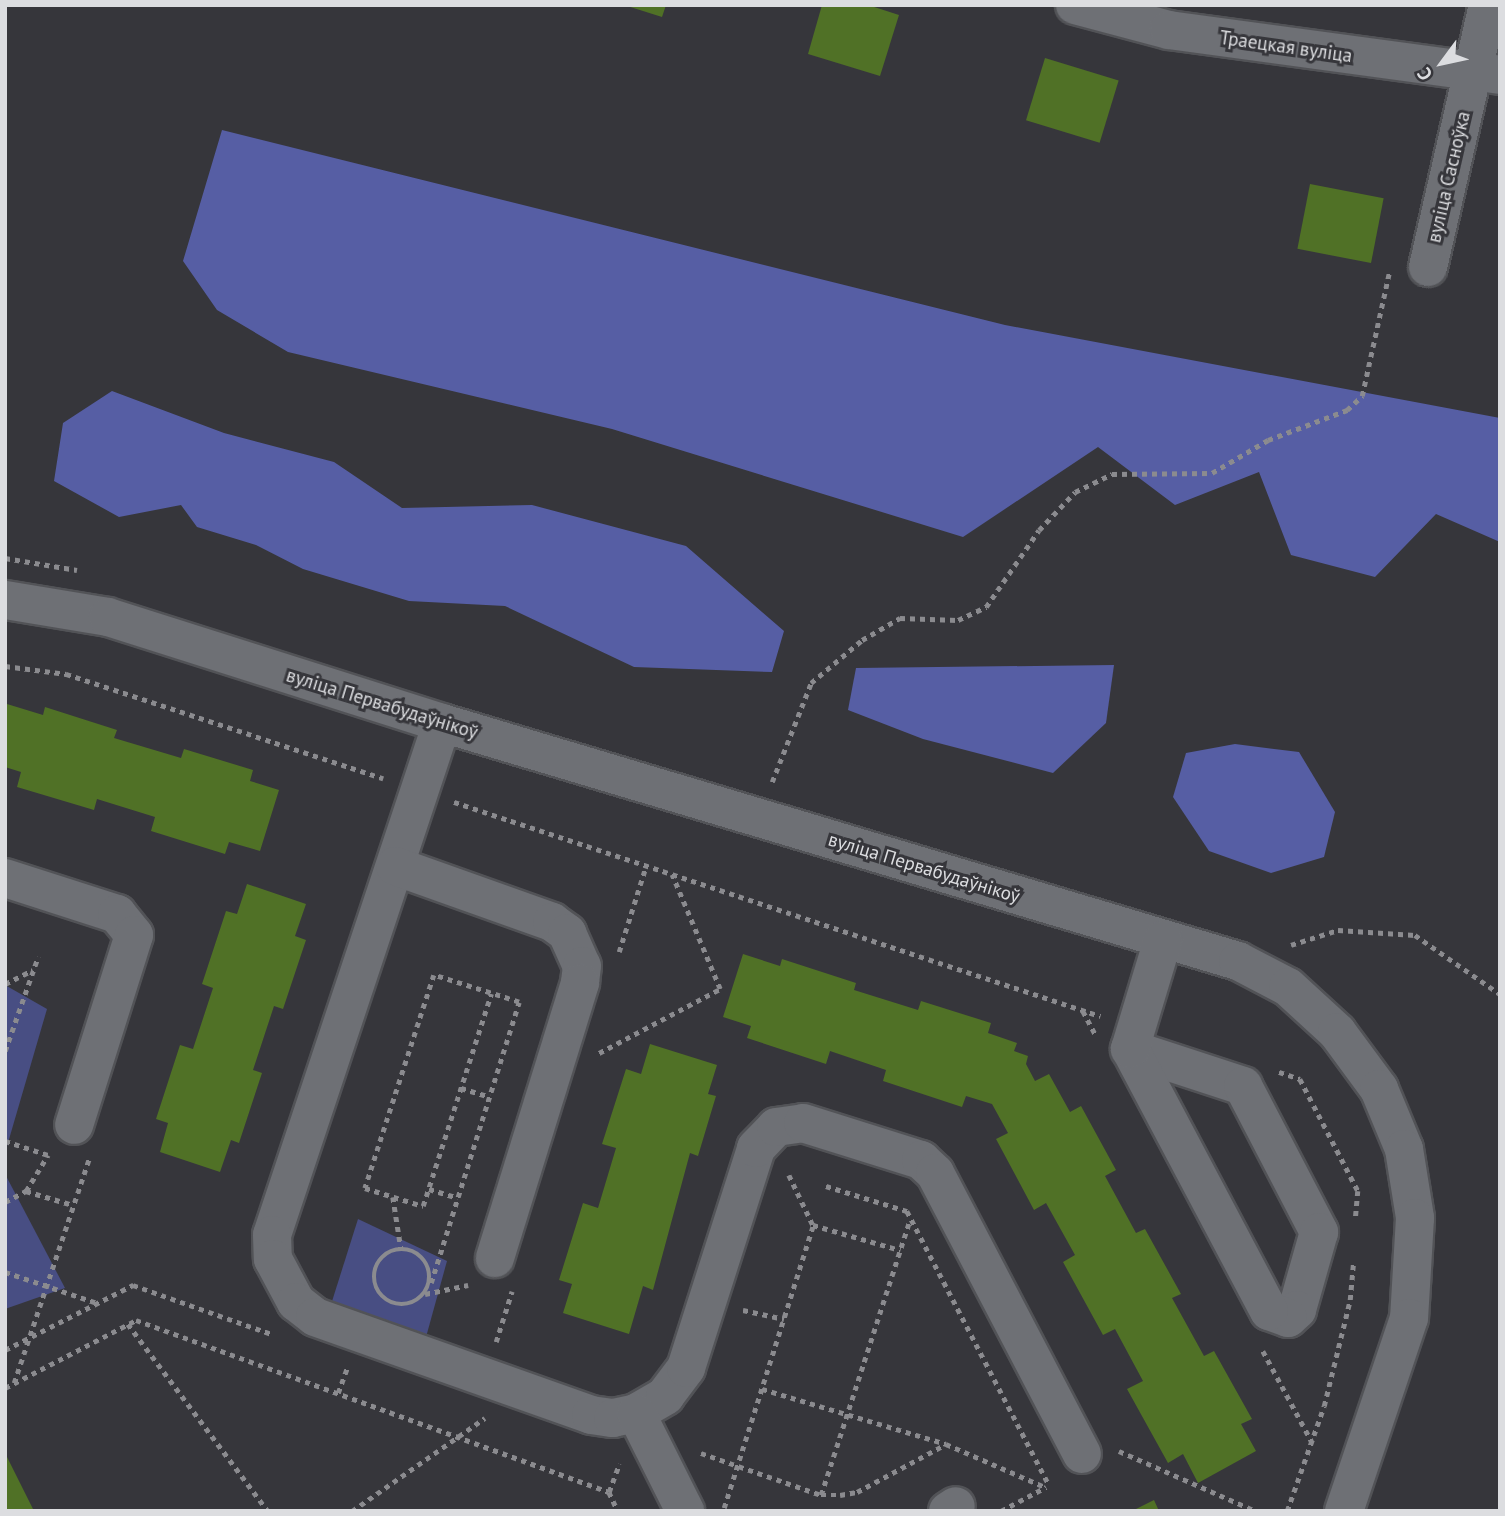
<!DOCTYPE html>
<meta charset="utf-8">
<style>
body{margin:0}
#map{position:relative;width:1505px;height:1516px;overflow:hidden;background:#36363b;font-family:"PT Sans",sans-serif}
div>[style]{position:absolute}
[style*='--x']{left:calc(var(--x)*1px);top:calc(var(--y)*1px);width:calc(var(--w)*1px);rotate:calc(var(--a)*1deg)}
.green>*{inset:0;background:#484e83}
.forest>*{inset:0;background:#565ea4}
.building>*{inset:0;background:#507126;transform-origin:0 0}
.path>*{height:4.5px;margin-top:-2.25px;transform-origin:0;background:repeating-linear-gradient(90deg,#8b8b8f 0 5px,transparent 0 10px)}
.path>.ring{margin:-2.25px;padding:0;box-sizing:content-box;background:none;border:4.5px solid #8b8b8f;border-radius:50%}
.roads{filter:drop-shadow(2px 0 #525357) drop-shadow(-2px 0 #525357) drop-shadow(0 2px #525357) drop-shadow(0 -2px #525357)}
.minor>*{height:38px;margin:-19px;padding:0 19px;transform-origin:19px;border-radius:19px;background:#6e7075}
span{translate:-50% -50%;white-space:nowrap;text-align:center;line-height:1.15;-webkit-text-stroke:6px #36363b;paint-order:stroke}
.street-label{font-size:19px;color:#dcdde0}
.frame{position:absolute;inset:0;border:7px solid #dcdde0;pointer-events:none}
.north{position:absolute;left:1407px;top:28px;width:70px;height:70px;-webkit-text-stroke:5px #36363b;paint-order:stroke;rotate:237deg;font-size:19px;font-weight:700;line-height:28px;text-align:center;color:#dcdde0}
.north::after{content:'';display:block;margin:auto;width:24px;height:32px;background:#dcdde0;clip-path:polygon(50% 0,100% 100%,50% 72%,0 100%)}
</style>
<div id="map">
<div class="green">
<div style="clip-path:polygon(5px 985px,47px 1009px,5px 1153px)"></div>
<div style="clip-path:polygon(5px 1174px,65px 1288px,5px 1309px)"></div>
<div style="clip-path:polygon(358px 1219px,447px 1261px,423px 1348px,328px 1314px)"></div>
</div>
<div class="forest">
<div style="clip-path:polygon(222px 130px,1005px 325px,1500px 418px,1500px 542px,1436px 514px,1375px 577px,1291px 555px,1259px 472px,1175px 505px,1098px 447px,963px 537px,612px 429px,288px 352px,217px 310px,183px 261px)"></div>
<div style="clip-path:polygon(112px 391px,224px 433px,334px 462px,402px 508px,532px 505px,686px 546px,784px 631px,772px 672px,634px 667px,505px 606px,409px 601px,303px 569px,256px 545px,197px 527px,181px 505px,119px 517px,54px 481px,63px 423px)"></div>
<div style="clip-path:polygon(1114px 665px,1106px 723px,1053px 773px,923px 739px,848px 710px,856px 668px)"></div>
<div style="clip-path:polygon(1235px 744px,1299px 752px,1335px 812px,1324px 857px,1271px 873px,1209px 851px,1173px 797px,1186px 753px)"></div>
</div>
<div class="building">
<div style="clip-path:polygon(624px 5px,666px 5px,662px 17px)"></div>
<div style="clip-path:polygon(822px 5px,868px 5px,899px 15px,880px 76px,808px 54px)"></div>
<div style="left:1045px;top:58px;width:77px;height:65px;rotate:17deg"></div>
<div style="left:1310px;top:184px;width:75px;height:66px;rotate:11deg"></div>
<div style="clip-path:polygon(7px 704px,43px 715px,45px 707px,117px 730px,114px 738px,181px 758px,184px 749px,253px 770px,250px 781px,279px 790px,260px 851px,229px 842px,225px 854px,151px 831px,155px 817px,97px 799px,94px 810px,17px 787px,21px 772px,5px 767px)"></div>
<div style="clip-path:polygon(247px 884px,306px 904px,295px 936px,306px 940px,283px 1009px,274px 1006px,253px 1070px,262px 1073px,239px 1143px,231px 1140px,220px 1172px,160px 1152px,168px 1123px,156px 1119px,180px 1045px,193px 1049px,213px 988px,202px 984px,226px 911px,237px 914px)"></div>
<div style="clip-path:polygon(743px 954px,780px 966px,782px 959px,856px 983px,854px 990px,918px 1010px,921px 1001px,991px 1023px,988px 1033px,1017px 1043px,1014px 1051px,1028px 1056px,1026px 1064px,1035px 1081px,1049px 1074px,1070px 1112px,1081px 1106px,1116px 1170px,1105px 1176px,1136px 1233px,1145px 1229px,1181px 1294px,1172px 1298px,1204px 1356px,1214px 1351px,1252px 1419px,1241px 1424px,1256px 1451px,1198px 1483px,1183px 1454px,1168px 1463px,1127px 1389px,1143px 1381px,1115px 1329px,1103px 1335px,1063px 1262px,1075px 1255px,1046px 1203px,1034px 1210px,996px 1139px,1008px 1133px,992px 1104px,966px 1096px,962px 1107px,883px 1081px,886px 1070px,830px 1051px,826px 1064px,747px 1038px,751px 1026px,723px 1017px)"></div>
<div style="clip-path:polygon(650px 1044px,717px 1065px,708px 1094px,716px 1096px,698px 1156px,690px 1153px,653px 1290px,643px 1286px,629px 1334px,563px 1313px,572px 1284px,559px 1280px,583px 1203px,598px 1208px,616px 1148px,602px 1144px,626px 1069px,641px 1074px)"></div>
<div style="clip-path:polygon(5px 1453px,34px 1511px,5px 1511px)"></div>
<div style="clip-path:polygon(1154px 1500px,1159px 1511px,1132px 1511px)"></div>
</div>
<div class="path">
<div style="--x:5;--y:558;--w:73;--a:9.5"></div>
<div style="--x:5;--y:666;--w:62;--a:7.5"></div>
<div style="--x:66;--y:674;--w:334;--a:18.2"></div>
<div style="--x:772;--y:782;--w:106;--a:-68.5"></div>
<div style="--x:811;--y:683;--w:67;--a:-40.1"></div>
<div style="--x:862;--y:640;--w:44;--a:-30.1"></div>
<div style="--x:900;--y:618;--w:58;--a:2"></div>
<div style="--x:958;--y:620;--w:31;--a:-25"></div>
<div style="--x:986;--y:607;--w:93;--a:-55.5"></div>
<div style="--x:1039;--y:530;--w:52;--a:-46.5"></div>
<div style="--x:1075;--y:492;--w:41;--a:-25.9"></div>
<div style="--x:1112;--y:474;--w:100;--a:-0.6"></div>
<div style="--x:1212;--y:473;--w:65;--a:-30.5"></div>
<div style="--x:1268;--y:440;--w:85;--a:-20.8"></div>
<div style="--x:1347;--y:410;--w:21;--a:-43"></div>
<div style="--x:1362;--y:396;--w:126;--a:-77.6"></div>
<div style="--x:454;--y:802;--w:681;--a:18.33"></div>
<div style="--x:1291;--y:945;--w:49;--a:-17.7"></div>
<div style="--x:1338;--y:930;--w:77;--a:3.7"></div>
<div style="--x:1415;--y:935;--w:103;--a:34.8"></div>
<div style="--x:619;--y:952;--w:90;--a:-72.6"></div>
<div style="--x:5;--y:984;--w:31;--a:-27"></div>
<div style="--x:1083;--y:1011;--w:26;--a:62"></div>
<div style="--x:5;--y:1051;--w:100;--a:-70.7"></div>
<div style="--x:599;--y:1053;--w:137;--a:-27.9"></div>
<div style="--x:720;--y:989;--w:124;--a:-112.8"></div>
<div style="--x:1279;--y:1072;--w:22;--a:18"></div>
<div style="--x:1300;--y:1079;--w:126;--a:62.6"></div>
<div style="--x:1358;--y:1191;--w:25;--a:95"></div>
<div style="--x:461;--y:1088;--w:30;--a:17"></div>
<div style="--x:5;--y:1141;--w:45;--a:18"></div>
<div style="--x:789;--y:1175;--w:55;--a:64.4"></div>
<div style="--x:826;--y:1186;--w:85;--a:17.2"></div>
<div style="--x:907;--y:1211;--w:309;--a:62.6"></div>
<div style="--x:429;--y:1189;--w:30;--a:17"></div>
<div style="--x:26;--y:1191;--w:49;--a:16.6"></div>
<div style="--x:393;--y:1197;--w:52;--a:81.1"></div>
<div style="--x:5;--y:1202;--w:24;--a:-28"></div>
<div style="--x:26;--y:1191;--w:42;--a:-58.6"></div>
<div class="ring" style="left:374px;top:1249px;width:51.5px;height:51.5px"></div>
<div style="--x:5;--y:1272;--w:97;--a:18.6"></div>
<div style="--x:431;--y:1283;--w:294;--a:-72.6"></div>
<div style="--x:519;--y:1002;--w:89;--a:-162.4"></div>
<div style="--x:434;--y:975;--w:224;--a:107.9"></div>
<div style="--x:365;--y:1188;--w:61;--a:17.2"></div>
<div style="--x:423;--y:1206;--w:223;--a:-72.2"></div>
<div style="--x:425;--y:1294;--w:44;--a:-11.8"></div>
<div style="--x:743;--y:1310;--w:42;--a:12.4"></div>
<div style="--x:128;--y:1324;--w:234;--a:53.2"></div>
<div style="--x:496;--y:1342;--w:53;--a:-72.6"></div>
<div style="--x:5;--y:1350;--w:144;--a:-26.9"></div>
<div style="--x:133;--y:1285;--w:146;--a:19.5"></div>
<div style="--x:1263;--y:1351;--w:103;--a:61.7"></div>
<div style="--x:14;--y:1383;--w:236;--a:-71.5"></div>
<div style="--x:5;--y:1388;--w:148;--a:-27.4"></div>
<div style="--x:136;--y:1320;--w:503;--a:19.98"></div>
<div style="--x:609;--y:1492;--w:21;--a:65"></div>
<div style="--x:762;--y:1389;--w:192;--a:16.6"></div>
<div style="--x:946;--y:1444;--w:108;--a:23.5"></div>
<div style="--x:338;--y:1393;--w:27;--a:-70"></div>
<div style="--x:1119;--y:1451;--w:150;--a:23.7"></div>
<div style="--x:701;--y:1453;--w:127;--a:19.3"></div>
<div style="--x:821;--y:1495;--w:19;--a:0"></div>
<div style="--x:840;--y:1495;--w:17;--a:-10"></div>
<div style="--x:857;--y:1492;--w:101;--a:-28.3"></div>
<div style="--x:609;--y:1492;--w:30;--a:-70"></div>
<div style="--x:821;--y:1495;--w:289;--a:-72.1"></div>
<div style="--x:724;--y:1508;--w:297;--a:-72.5"></div>
<div style="--x:813;--y:1225;--w:91;--a:16"></div>
<div style="--x:352;--y:1511;--w:162;--a:-35"></div>
<div style="--x:1001;--y:1511;--w:51;--a:-28.1"></div>
<div style="--x:1287;--y:1511;--w:111;--a:-70.6"></div>
<div style="--x:1324;--y:1406;--w:109;--a:-76.2"></div>
<div style="--x:1350;--y:1300;--w:37;--a:-85"></div>
</div>
<div class="roads">
<div class="minor">
<div style="--x:1075;--y:5;--w:97;--a:14.9"></div>
<div style="--x:1169;--y:30;--w:334;--a:7.7"></div>
<div style="--x:1428;--y:267;--w:269;--a:-77.1"></div>
<div style="--x:5;--y:600;--w:104;--a:9.4"></div>
<div style="--x:108;--y:617;--w:350;--a:17.6"></div>
<div style="--x:442;--y:723;--w:831;--a:16.65"></div>
<div style="--x:1238;--y:961;--w:56;--a:27.5"></div>
<div style="--x:1288;--y:987;--w:67;--a:42.6"></div>
<div style="--x:1337;--y:1032;--w:71;--a:53.6"></div>
<div style="--x:1379;--y:1089;--w:65;--a:67.4"></div>
<div style="--x:1404;--y:1149;--w:70;--a:80.9"></div>
<div style="--x:1415;--y:1218;--w:100;--a:93.4"></div>
<div style="--x:1409;--y:1318;--w:204;--a:108.6"></div>
<div style="--x:442;--y:723;--w:539;--a:108.37"></div>
<div style="--x:272;--y:1235;--w:24;--a:88"></div>
<div style="--x:273;--y:1259;--w:49;--a:61.9"></div>
<div style="--x:296;--y:1302;--w:24;--a:38"></div>
<div style="--x:315;--y:1317;--w:293;--a:19.5"></div>
<div style="--x:591;--y:1415;--w:22;--a:8"></div>
<div style="--x:613;--y:1418;--w:24;--a:-12"></div>
<div style="--x:636;--y:1413;--w:34;--a:-30"></div>
<div style="--x:665;--y:1396;--w:35;--a:-53"></div>
<div style="--x:686;--y:1368;--w:231;--a:-72.3"></div>
<div style="--x:756;--y:1148;--w:29;--a:-46"></div>
<div style="--x:776;--y:1127;--w:27;--a:-8"></div>
<div style="--x:803;--y:1123;--w:124;--a:17.4"></div>
<div style="--x:921;--y:1160;--w:19;--a:43"></div>
<div style="--x:935;--y:1173;--w:317;--a:62.4"></div>
<div style="--x:395;--y:866;--w:167;--a:19.6"></div>
<div style="--x:552;--y:922;--w:19;--a:36"></div>
<div style="--x:567;--y:933;--w:36;--a:66"></div>
<div style="--x:582;--y:966;--w:17;--a:97"></div>
<div style="--x:580;--y:983;--w:288;--a:107.2"></div>
<div style="--x:5;--y:878;--w:118;--a:17.8"></div>
<div style="--x:117;--y:914;--w:27;--a:51"></div>
<div style="--x:134;--y:935;--w:199;--a:107.5"></div>
<div style="--x:1130;--y:1049;--w:119;--a:18.1"></div>
<div style="--x:1243;--y:1086;--w:165;--a:62.5"></div>
<div style="--x:1319;--y:1232;--w:81;--a:105.8"></div>
<div style="--x:1297;--y:1310;--w:12;--a:138"></div>
<div style="--x:1288;--y:1318;--w:20;--a:-160"></div>
<div style="--x:1269;--y:1311;--w:297;--a:-117.9"></div>
<div style="--x:1130;--y:1049;--w:114;--a:-73.2"></div>
<div style="--x:636;--y:1413;--w:110;--a:63.4"></div>
<div style="--x:948;--y:1511;--w:9;--a:-32"></div>
</div>
</div>
<div class="street-label">
<span style="left:1286px;top:47px;rotate:8deg">Траецкая вуліца</span>
<span style="left:1449px;top:177px;rotate:-77deg">вуліца Сасноўка</span>
<span style="left:382px;top:704px;rotate:17deg">вуліца Первабудаўнікоў</span>
<span style="left:924px;top:868px;rotate:17deg">вуліца Первабудаўнікоў</span>
</div>
<div class="frame"></div>
<div class="north">С</div>
</div>
